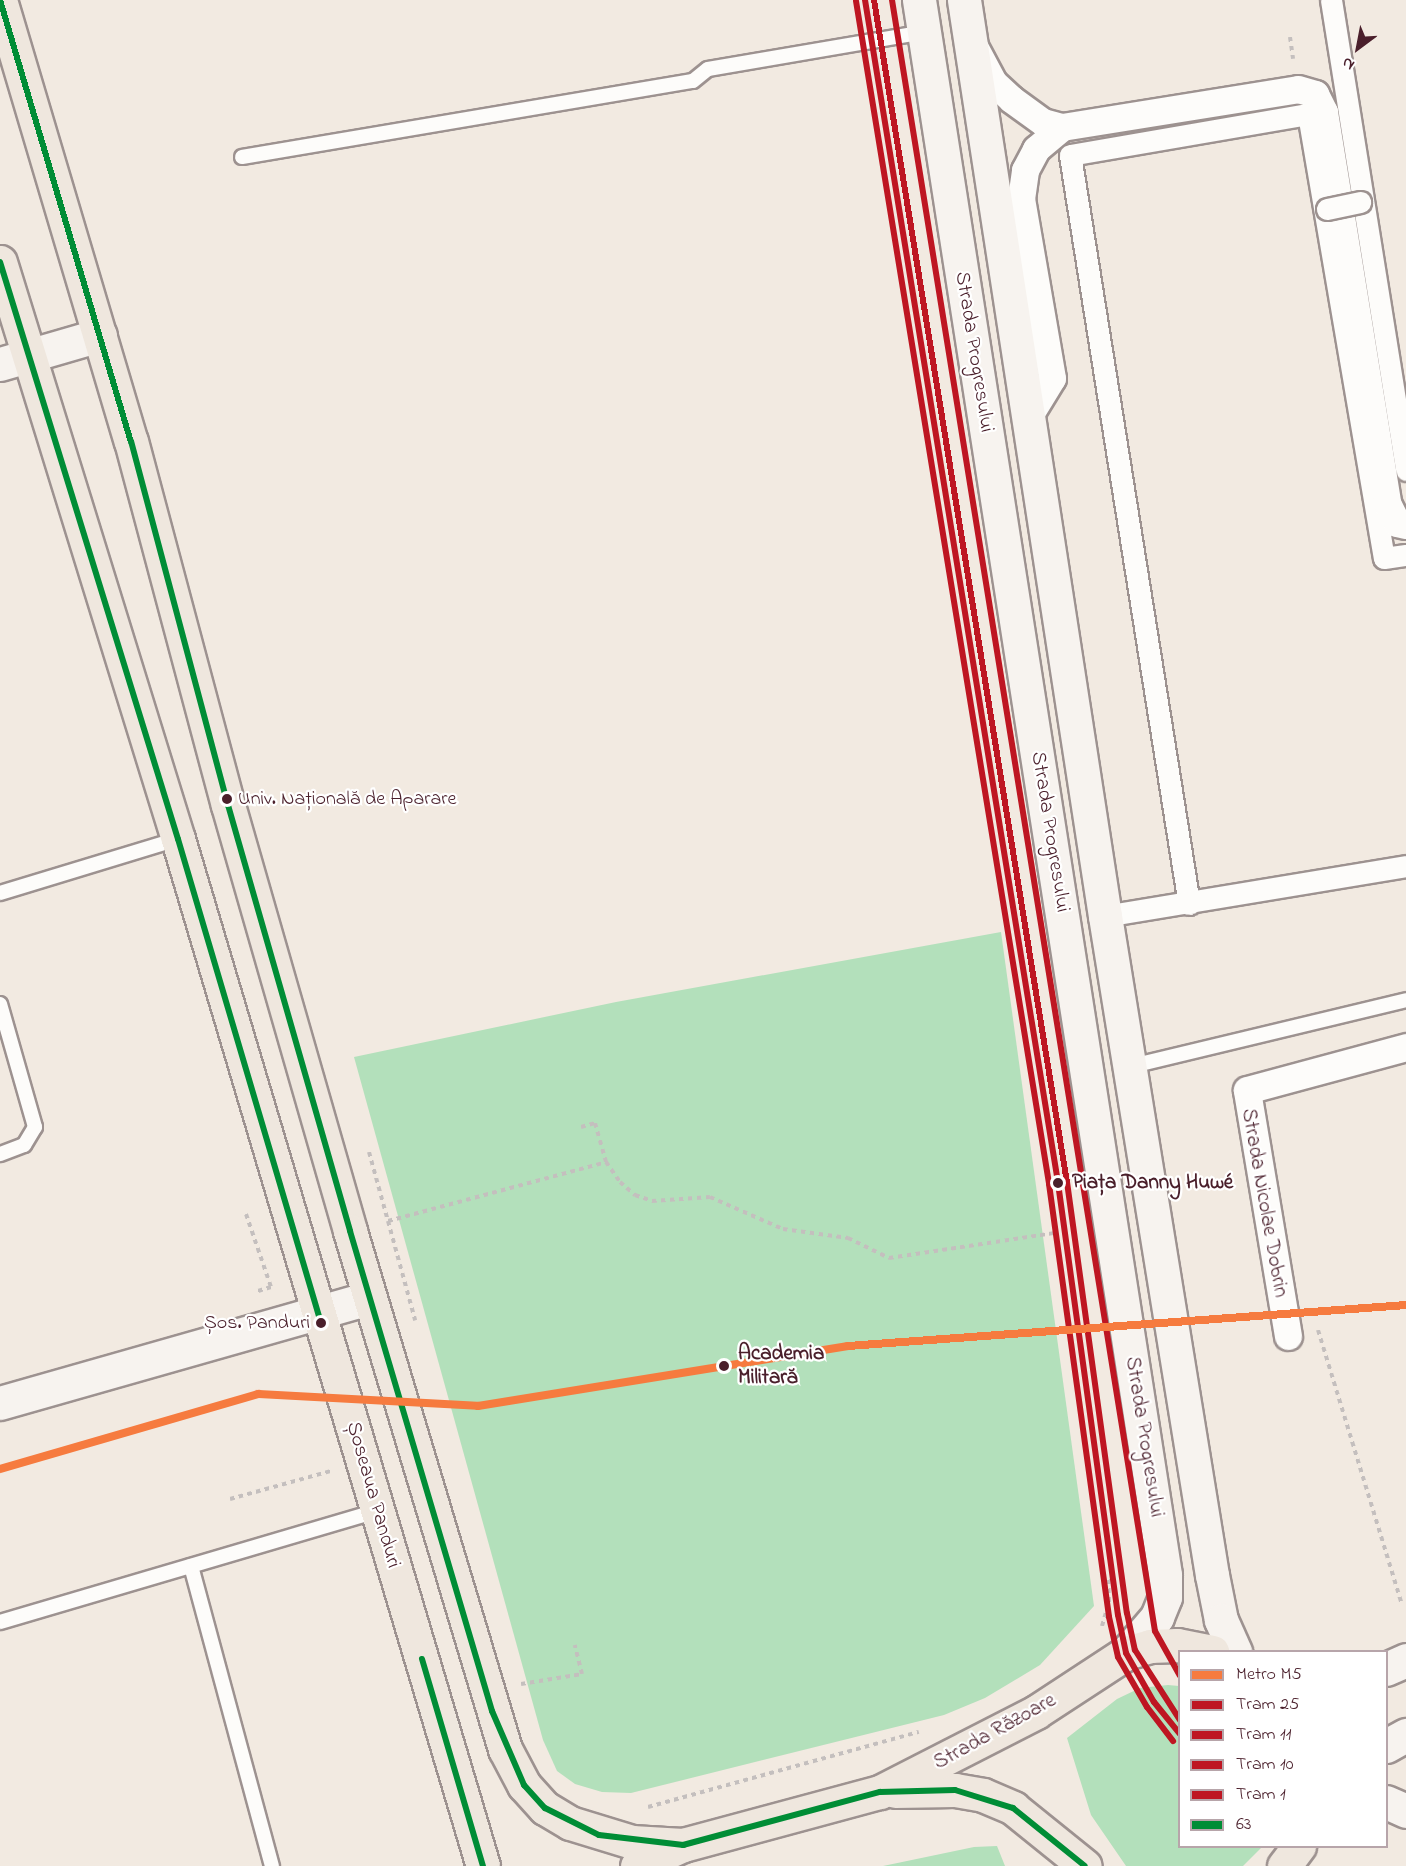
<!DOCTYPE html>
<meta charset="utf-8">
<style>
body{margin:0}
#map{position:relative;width:1406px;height:1866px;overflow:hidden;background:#f2eae1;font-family:"Indie Flower",sans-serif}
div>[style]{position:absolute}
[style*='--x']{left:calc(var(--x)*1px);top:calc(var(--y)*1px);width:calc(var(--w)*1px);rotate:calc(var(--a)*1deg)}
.green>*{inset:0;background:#b3e0bb}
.path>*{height:4px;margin-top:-2px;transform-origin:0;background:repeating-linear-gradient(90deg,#c4bfbe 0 4.5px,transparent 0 9px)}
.roads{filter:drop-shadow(2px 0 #9d9290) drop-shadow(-2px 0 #9d9290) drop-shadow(0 2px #9d9290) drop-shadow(0 -2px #9d9290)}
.service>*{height:14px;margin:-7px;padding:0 7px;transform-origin:7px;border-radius:7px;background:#fdfcfa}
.pedestrian>*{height:21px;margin:-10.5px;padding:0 10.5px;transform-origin:10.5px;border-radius:10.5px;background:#fdfcfa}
.minor>*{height:27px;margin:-13.5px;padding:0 13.5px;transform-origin:13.5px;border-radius:13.5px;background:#fdfcfa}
.secondary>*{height:33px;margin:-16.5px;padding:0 16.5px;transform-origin:16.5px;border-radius:16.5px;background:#f7f3ef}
.primary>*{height:33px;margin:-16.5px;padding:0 16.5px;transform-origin:16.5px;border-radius:16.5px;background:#efe7de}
.bridges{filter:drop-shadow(2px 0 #9d9290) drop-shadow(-2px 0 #9d9290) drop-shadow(0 2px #9d9290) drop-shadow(0 -2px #9d9290)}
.pedestrian-bridge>*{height:21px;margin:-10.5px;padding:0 10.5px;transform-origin:10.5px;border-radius:10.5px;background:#fdfcfa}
.bus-1>*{height:6px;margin:-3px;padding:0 3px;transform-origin:3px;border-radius:3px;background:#008d36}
.tram-1>*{height:6px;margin:-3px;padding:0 3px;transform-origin:3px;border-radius:3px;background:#be1622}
.tram-2>*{height:6px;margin:-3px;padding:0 3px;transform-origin:3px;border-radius:3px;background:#be1622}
.tram-3>*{height:6px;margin:-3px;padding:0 3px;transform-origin:3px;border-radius:3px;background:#be1622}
.tram-4>*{height:6px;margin:-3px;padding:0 3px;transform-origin:3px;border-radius:3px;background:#be1622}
.metro-1>*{height:8px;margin:-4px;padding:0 4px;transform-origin:4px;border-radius:4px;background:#f67b3f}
.dots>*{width:16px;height:16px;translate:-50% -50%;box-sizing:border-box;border:3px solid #fff;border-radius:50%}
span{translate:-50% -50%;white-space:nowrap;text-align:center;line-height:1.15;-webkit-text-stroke:4.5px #fff;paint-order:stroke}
.bus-label{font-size:20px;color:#4a1f2b}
.left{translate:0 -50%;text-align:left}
.right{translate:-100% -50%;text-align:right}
.street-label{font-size:21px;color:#4a1f2b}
.stop-label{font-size:21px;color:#4a1f2b;font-weight:700}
.legend{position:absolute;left:1178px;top:1650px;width:210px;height:198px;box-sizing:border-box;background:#fff;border:2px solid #b7a5aa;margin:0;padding:8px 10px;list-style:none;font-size:18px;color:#4a1f2b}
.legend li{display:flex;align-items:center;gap:12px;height:30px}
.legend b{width:30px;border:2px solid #b7a5aa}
.north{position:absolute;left:1328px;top:18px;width:60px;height:60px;-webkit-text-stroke:4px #fff;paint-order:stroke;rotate:212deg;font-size:16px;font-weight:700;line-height:24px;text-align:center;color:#4a1f2b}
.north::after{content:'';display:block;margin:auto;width:21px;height:27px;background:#4a1f2b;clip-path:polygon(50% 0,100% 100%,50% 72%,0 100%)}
</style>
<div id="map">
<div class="green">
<div style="clip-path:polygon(1001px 932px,1094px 1606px,1040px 1665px,985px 1698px,944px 1715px,631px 1793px,602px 1792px,575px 1784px,557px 1771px,543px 1740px,354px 1057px,616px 1002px)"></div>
<div style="clip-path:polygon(1168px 1685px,1179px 1686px,1180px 1846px,1262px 1847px,1243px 1866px,1126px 1866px,1091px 1815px,1067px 1738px,1117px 1699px,1140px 1688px)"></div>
<div style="clip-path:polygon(997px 1846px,1005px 1866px,883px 1866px,974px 1847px)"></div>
</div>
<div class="path">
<div style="--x:1290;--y:37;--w:22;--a:82"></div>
<div style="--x:581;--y:1127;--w:15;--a:-16"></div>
<div style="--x:595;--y:1123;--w:41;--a:74.2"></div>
<div style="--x:369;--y:1152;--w:72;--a:74.6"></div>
<div style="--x:388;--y:1221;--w:226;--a:-15.1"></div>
<div style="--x:606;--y:1162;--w:24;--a:55"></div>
<div style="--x:620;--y:1182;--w:20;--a:41"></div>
<div style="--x:635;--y:1195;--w:18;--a:19"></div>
<div style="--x:652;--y:1201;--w:58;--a:-3.9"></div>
<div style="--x:710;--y:1197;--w:80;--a:23.7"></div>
<div style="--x:783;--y:1229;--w:66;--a:7.9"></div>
<div style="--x:848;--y:1238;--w:46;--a:26"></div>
<div style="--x:889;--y:1258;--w:168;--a:-8.6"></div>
<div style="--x:246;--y:1214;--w:77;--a:71.1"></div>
<div style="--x:271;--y:1287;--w:17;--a:163"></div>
<div style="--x:388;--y:1221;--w:103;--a:74.7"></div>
<div style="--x:1318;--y:1330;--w:284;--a:73"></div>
<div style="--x:230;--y:1499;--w:105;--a:-15.5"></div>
<div style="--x:1102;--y:1626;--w:25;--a:-74"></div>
<div style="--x:1109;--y:1602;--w:23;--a:-92"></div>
<div style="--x:521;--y:1684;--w:62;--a:-9.3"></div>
<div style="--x:582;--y:1674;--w:30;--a:-104"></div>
<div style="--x:648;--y:1807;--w:281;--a:-15.5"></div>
</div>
<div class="roads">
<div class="service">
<div style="--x:242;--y:157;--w:457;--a:-9.6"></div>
<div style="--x:693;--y:81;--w:19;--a:-39"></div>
<div style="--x:708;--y:69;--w:219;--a:-9.7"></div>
<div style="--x:0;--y:893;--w:186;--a:-16.9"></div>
<div style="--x:0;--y:1004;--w:128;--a:74.1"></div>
<div style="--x:35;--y:1127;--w:21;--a:121"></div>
<div style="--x:24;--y:1145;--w:26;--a:159"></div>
<div style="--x:1132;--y:1066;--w:282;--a:-13.5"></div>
<div style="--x:191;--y:1566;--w:311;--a:74.9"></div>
<div style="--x:0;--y:1622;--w:393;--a:-16.4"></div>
</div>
<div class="pedestrian">
<div style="--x:1331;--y:0;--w:476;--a:80.9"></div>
<div style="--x:1189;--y:904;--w:758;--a:-99.03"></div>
<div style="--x:1070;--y:155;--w:242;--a:-9.8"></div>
<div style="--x:1308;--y:114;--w:450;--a:80.3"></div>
<div style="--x:1384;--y:558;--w:22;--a:-8"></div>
<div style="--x:1105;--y:916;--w:305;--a:-9.4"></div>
</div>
<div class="minor">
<div style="--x:975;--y:48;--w:40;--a:62"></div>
<div style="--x:994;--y:83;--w:23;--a:43"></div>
<div style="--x:1011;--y:99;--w:39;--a:36"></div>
<div style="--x:1043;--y:122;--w:20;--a:15"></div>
<div style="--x:1062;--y:127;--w:239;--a:-9.1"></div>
<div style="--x:1298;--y:89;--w:18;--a:16"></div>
<div style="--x:1315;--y:94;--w:20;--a:63"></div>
<div style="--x:1324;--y:112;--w:398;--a:80.8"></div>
<div style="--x:1388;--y:505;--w:20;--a:63"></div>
<div style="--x:1397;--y:523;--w:9;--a:13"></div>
<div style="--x:1030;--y:414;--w:42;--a:-58.6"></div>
<div style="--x:1052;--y:378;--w:182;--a:-99.8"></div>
<div style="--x:1021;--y:199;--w:29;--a:-82"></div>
<div style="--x:1025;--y:170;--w:24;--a:-62"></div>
<div style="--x:1036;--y:149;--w:34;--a:-40"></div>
<div style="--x:1288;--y:1336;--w:249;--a:-99.5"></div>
<div style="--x:1247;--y:1090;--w:165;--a:-15.1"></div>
</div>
<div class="secondary">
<div style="--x:919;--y:0;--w:1594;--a:81.12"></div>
<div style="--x:1165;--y:1575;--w:22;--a:90"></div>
<div style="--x:1165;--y:1597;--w:22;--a:112"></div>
<div style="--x:1157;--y:1617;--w:48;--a:130.7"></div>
<div style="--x:964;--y:0;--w:927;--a:81.25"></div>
<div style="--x:1105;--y:916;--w:668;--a:80.78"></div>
<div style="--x:1212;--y:1575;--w:46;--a:78.7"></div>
<div style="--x:1221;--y:1620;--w:35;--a:66"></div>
<div style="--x:0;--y:364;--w:104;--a:-16.2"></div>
<div style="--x:0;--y:1403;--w:384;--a:-15.9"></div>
<div style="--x:1386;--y:1669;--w:22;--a:-24"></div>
<div style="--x:1386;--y:1746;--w:23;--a:-29"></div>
<div style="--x:1386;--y:1802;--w:22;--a:24"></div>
</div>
<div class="primary">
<div style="--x:0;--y:0;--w:460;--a:73.5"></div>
<div style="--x:131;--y:441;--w:377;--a:75.1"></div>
<div style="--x:228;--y:805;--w:443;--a:74"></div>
<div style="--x:350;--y:1231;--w:541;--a:73.34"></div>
<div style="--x:505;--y:1749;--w:41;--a:62.2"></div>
<div style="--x:524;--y:1785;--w:31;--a:48"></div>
<div style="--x:545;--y:1808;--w:29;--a:31"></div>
<div style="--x:570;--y:1823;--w:65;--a:17"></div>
<div style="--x:632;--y:1842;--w:51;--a:3.4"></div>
<div style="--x:0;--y:262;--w:604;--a:72.86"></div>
<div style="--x:178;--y:839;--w:1071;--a:73.46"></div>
<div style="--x:895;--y:1791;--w:60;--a:-1"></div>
<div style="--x:955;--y:1790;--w:28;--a:10"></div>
<div style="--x:983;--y:1795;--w:33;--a:23"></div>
<div style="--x:1013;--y:1808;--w:92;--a:38.9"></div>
<div style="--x:637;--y:1866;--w:51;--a:-24.5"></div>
<div style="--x:683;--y:1845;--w:204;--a:-15.1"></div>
<div style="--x:880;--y:1792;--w:175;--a:-27.1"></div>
<div style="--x:1036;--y:1712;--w:108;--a:-33.2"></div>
<div style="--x:1126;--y:1653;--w:25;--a:-16"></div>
<div style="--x:1150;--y:1646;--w:27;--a:-2"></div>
<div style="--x:1177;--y:1645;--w:36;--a:11"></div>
<div style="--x:1284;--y:1866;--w:25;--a:-53"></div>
</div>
</div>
<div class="bridges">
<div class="pedestrian-bridge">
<div style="--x:1327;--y:209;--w:34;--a:-12"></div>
</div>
</div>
<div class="bus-1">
<div style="--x:0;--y:0;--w:460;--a:73.5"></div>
<div style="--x:131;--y:441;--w:377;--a:75.1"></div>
<div style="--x:228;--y:805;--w:443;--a:74"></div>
<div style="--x:350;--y:1231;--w:501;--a:73.52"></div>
<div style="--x:492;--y:1711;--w:81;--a:66.6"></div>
<div style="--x:524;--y:1785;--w:31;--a:48"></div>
<div style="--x:545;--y:1808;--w:60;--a:26.6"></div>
<div style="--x:599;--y:1835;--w:85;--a:6.8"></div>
<div style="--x:683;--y:1845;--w:204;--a:-15.1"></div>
<div style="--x:880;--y:1792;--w:75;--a:-1.5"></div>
<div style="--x:955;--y:1790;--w:61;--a:17.2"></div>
<div style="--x:1013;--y:1808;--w:92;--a:38.9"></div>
<div style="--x:0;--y:262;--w:604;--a:72.86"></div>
<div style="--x:178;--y:839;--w:505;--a:73.54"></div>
<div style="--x:422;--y:1659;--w:216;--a:73.6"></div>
</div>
<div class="tram-1">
<div style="--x:865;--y:0;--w:1199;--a:80.73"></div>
<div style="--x:1058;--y:1183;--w:436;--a:82.1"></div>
<div style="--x:1118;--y:1615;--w:39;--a:78"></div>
<div style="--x:1126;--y:1653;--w:56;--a:60.3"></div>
<div style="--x:1154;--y:1702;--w:41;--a:50.9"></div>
</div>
<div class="tram-2">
<div style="--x:856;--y:1;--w:1199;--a:80.73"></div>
<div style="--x:1049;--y:1184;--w:437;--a:82.1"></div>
<div style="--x:1109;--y:1617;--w:41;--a:77.3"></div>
<div style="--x:1118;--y:1657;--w:58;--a:59.9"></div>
<div style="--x:1147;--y:1707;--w:43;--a:52.6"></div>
</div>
<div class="tram-3">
<div style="--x:874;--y:0;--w:1198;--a:80.73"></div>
<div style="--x:1067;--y:1182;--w:435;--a:82.1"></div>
<div style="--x:1127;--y:1613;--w:38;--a:78"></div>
<div style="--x:1135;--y:1650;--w:83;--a:57.3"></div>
</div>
<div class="tram-4">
<div style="--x:892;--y:0;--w:1652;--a:80.84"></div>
<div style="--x:1155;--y:1631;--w:51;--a:60.9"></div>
</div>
<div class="metro-1">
<div style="--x:0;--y:1469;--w:269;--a:-16.2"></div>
<div style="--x:258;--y:1394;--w:220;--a:3.1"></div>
<div style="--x:478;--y:1406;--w:375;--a:-9.2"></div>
<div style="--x:848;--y:1346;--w:560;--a:-4.2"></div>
</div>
<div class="dots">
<div style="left:227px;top:799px;background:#4a1f2b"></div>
<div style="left:1058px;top:1183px;background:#4a1f2b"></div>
<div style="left:321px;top:1323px;background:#4a1f2b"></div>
<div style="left:724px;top:1366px;background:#4a1f2b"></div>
</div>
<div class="bus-label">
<span class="left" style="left:238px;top:799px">Univ. Națională de Aparare</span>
<span class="right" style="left:310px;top:1323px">Șos. Panduri</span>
</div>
<div class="street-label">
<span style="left:974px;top:352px;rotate:81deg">Strada Progresului</span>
<span style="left:1050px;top:832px;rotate:81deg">Strada Progresului</span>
<span style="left:1264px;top:1203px;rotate:80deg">Strada Nicolae Dobrin</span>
<span style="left:1144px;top:1437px;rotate:81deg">Strada Progresului</span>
<span style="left:373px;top:1495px;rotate:74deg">Șoseaua Panduri</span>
<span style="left:995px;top:1732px;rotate:-29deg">Strada Răzoare</span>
</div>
<div class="stop-label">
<span class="left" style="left:1072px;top:1183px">Piața Danny Huwé</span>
<span class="left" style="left:738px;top:1366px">Academia<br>Militară</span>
</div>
<ul class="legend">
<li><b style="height:8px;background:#f67b3f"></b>Metro M5</li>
<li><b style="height:8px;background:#be1622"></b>Tram 25</li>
<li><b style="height:8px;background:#be1622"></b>Tram 11</li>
<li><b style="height:8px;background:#be1622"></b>Tram 10</li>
<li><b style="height:8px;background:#be1622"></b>Tram 1</li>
<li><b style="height:8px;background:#008d36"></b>63</li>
</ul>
<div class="north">N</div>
</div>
